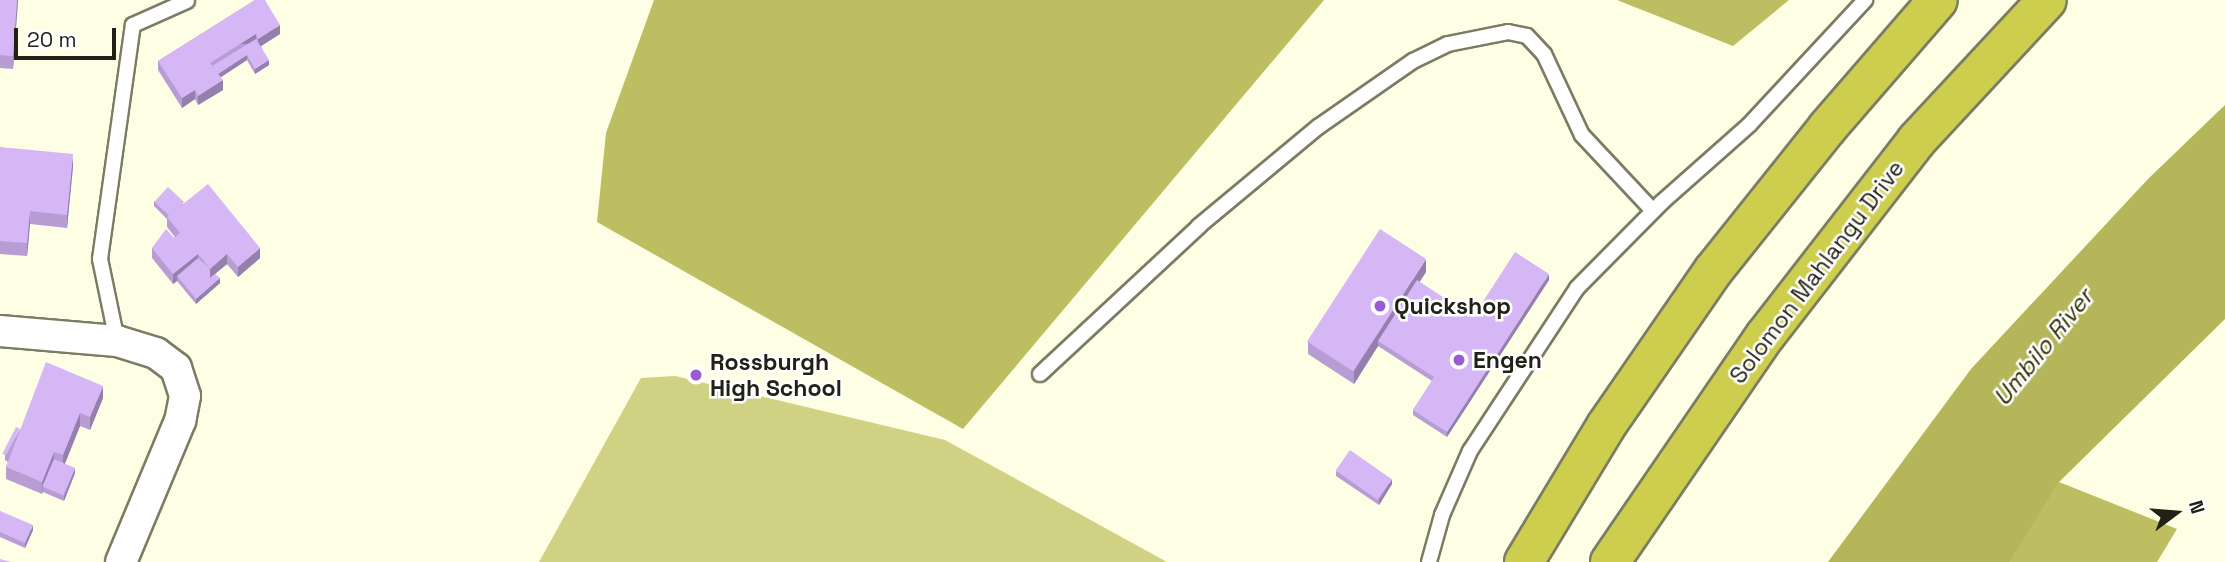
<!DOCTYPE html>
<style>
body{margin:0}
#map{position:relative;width:2225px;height:562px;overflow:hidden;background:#fdfee3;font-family:"Space Grotesk",sans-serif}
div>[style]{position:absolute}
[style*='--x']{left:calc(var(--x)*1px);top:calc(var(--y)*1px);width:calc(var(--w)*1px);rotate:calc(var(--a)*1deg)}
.green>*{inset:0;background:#d0d183}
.forest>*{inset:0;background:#bdbd61}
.water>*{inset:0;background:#b5b559}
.roads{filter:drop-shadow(2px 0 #7b7c64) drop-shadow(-2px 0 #7b7c64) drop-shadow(0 2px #7b7c64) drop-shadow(0 -2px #7b7c64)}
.lane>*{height:14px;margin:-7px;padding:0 7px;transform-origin:7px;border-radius:7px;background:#fff}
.street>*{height:30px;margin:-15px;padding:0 15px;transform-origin:15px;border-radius:15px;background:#fff}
.highway>*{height:38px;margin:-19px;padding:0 19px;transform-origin:19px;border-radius:19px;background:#cdcd4e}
.wall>*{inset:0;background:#b79dd4}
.shaded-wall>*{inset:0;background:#9580ac;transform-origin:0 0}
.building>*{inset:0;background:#d5b7f6;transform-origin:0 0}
.dots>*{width:19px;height:19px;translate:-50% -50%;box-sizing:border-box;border:4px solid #fff;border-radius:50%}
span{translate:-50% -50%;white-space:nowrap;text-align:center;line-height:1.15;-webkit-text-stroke:5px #fff;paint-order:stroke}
.street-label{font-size:23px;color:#212118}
.poi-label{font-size:23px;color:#212118;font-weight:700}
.left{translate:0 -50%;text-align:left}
.water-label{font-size:24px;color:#2f2f06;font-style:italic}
.north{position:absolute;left:2141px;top:478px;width:70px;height:70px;-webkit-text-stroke:5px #fff;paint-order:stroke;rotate:74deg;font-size:19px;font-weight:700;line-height:28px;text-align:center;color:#212118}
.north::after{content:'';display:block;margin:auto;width:24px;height:32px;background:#212118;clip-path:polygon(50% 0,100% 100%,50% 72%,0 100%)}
.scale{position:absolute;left:14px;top:28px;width:102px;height:32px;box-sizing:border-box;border:4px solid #212118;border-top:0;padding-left:9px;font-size:21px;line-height:24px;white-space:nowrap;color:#212118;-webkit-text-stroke:5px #fff;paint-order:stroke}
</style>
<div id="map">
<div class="green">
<div style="clip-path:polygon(675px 376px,945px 440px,1167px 562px,539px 562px,641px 378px)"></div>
</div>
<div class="forest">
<div style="clip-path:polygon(654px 0,1324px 0,963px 429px,597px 222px,606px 133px)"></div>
<div style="clip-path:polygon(1617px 0,1789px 0,1733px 46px)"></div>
<div style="clip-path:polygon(2059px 482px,2177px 529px,2157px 562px,2004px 562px)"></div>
</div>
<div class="water">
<div style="clip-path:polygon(2225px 105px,2225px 319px,2059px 482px,2009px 562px,1828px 562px,1971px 369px,2148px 179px)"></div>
</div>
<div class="roads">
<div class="lane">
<div style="--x:117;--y:341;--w:84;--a:-101.7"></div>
<div style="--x:100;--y:259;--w:236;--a:-82"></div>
<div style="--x:133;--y:25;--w:59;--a:-24"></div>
<div style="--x:1040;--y:374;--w:217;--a:-42.9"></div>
<div style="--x:1199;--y:226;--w:155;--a:-39.8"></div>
<div style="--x:1318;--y:127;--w:116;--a:-34.8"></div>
<div style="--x:1413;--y:61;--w:39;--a:-26"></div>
<div style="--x:1448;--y:44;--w:61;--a:-11.3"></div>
<div style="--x:1508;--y:32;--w:19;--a:12"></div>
<div style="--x:1527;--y:36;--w:25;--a:47"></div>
<div style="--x:1544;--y:54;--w:89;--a:64.9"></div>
<div style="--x:1582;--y:135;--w:104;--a:46.9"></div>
<div style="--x:1429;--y:562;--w:49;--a:-74.5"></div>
<div style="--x:1442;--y:515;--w:70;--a:-66.4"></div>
<div style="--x:1470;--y:451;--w:195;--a:-56.7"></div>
<div style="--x:1577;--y:288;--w:121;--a:-45.3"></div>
<div style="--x:1662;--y:202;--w:116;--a:-41.5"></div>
<div style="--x:1749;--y:125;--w:171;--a:-47.1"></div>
</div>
<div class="street">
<div style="--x:0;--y:331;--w:117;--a:4.9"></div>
<div style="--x:117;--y:341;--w:41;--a:17.1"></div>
<div style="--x:156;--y:353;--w:25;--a:37"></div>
<div style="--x:176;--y:368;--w:29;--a:72"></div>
<div style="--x:185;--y:396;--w:25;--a:101"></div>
<div style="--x:180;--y:421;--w:153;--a:112.7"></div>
</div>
<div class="highway">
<div style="--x:1524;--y:562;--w:159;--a:-58.9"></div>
<div style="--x:1606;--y:426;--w:188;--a:-55.4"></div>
<div style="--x:1713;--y:271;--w:183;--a:-51.4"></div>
<div style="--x:1827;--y:128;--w:169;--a:-49.1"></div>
<div style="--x:1610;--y:562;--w:274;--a:-55.6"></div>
<div style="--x:1765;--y:336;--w:247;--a:-52.2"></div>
<div style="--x:1916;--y:141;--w:192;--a:-47.1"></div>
</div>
</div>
<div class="wall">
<div style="clip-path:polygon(0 0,18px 0,13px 69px,0 68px)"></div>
<div style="clip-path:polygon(255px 0,280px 34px,261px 46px,269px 65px,255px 74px,247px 60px,221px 77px,223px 90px,198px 105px,195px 99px,182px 108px,158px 70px,158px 61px)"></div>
<div style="clip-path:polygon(0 147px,73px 166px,67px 228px,30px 224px,27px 256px,0 254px)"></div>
<div style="clip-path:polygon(154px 201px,184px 204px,260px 258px,238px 277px,227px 264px,215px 274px,220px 283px,196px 304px,177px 281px,173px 284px,152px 258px,152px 248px,175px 237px,167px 227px,167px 219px,154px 206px)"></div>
<div style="clip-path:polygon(1426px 272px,1419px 282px,1473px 317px,1549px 280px,1447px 437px,1413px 415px,1413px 410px,1432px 381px,1378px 346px,1354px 384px,1308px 354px,1308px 342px)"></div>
<div style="clip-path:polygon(103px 398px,90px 430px,80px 426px,65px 464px,75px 473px,64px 501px,43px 492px,42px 494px,6px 479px,6px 467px,8px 462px,5px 460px,5px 455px,20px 429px)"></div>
<div style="clip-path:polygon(1336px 471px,1392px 484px,1379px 505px,1336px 476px)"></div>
<div style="clip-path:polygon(0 511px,33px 530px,25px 548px,0 537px)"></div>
</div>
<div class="shaded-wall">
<div style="clip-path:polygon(17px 0,18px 0,13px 69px,13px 56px)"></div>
<div style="clip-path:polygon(280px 25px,280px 34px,258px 48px,258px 39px)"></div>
<div style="left:256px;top:34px;width:10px;height:54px;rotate:90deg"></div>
<div style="clip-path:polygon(247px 55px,247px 60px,218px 79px,218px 74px)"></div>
<div style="clip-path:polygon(269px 60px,269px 65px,255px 74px,255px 69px)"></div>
<div style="clip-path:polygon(223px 80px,223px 90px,198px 105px,198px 96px)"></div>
<div style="clip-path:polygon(195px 90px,195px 99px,182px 108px,182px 98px)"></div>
<div style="clip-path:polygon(73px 154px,73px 166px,67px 228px,67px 215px)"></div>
<div style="clip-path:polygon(30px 211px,30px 224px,27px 256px,27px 243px)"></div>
<div style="clip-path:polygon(260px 248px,260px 258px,238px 277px,238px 267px)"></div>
<div style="clip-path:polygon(198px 254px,198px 263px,177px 276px,177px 281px,173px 284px,173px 274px)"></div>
<div style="clip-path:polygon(227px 254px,227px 264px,210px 278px,210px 269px)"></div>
<div style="clip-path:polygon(1426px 259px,1426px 272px,1381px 342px,1378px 341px,1378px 346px,1354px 384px,1354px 371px)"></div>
<div style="clip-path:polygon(1549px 274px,1549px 280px,1447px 437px,1447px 432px)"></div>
<div style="clip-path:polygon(220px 278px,220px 283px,196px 304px,196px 299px)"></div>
<div style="clip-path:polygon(103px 386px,103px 398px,90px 430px,90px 417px)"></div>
<div style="clip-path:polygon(80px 413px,80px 426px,63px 468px,63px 455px)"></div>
<div style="clip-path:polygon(54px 452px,54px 464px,43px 487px,42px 494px,42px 482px)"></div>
<div style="clip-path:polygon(75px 468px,75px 473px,64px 501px,64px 496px)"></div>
<div style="clip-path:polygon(1392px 479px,1392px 484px,1379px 505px,1379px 500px)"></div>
<div style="clip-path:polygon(33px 525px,33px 530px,25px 548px,25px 543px)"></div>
</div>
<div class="building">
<div style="clip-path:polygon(0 0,17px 0,13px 56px,0 55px)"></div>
<div style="clip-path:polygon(255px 0,265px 0,280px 25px,258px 39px,256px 34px,210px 63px,223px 80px,198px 96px,195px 90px,182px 98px,158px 61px)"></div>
<div style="clip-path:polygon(256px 39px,269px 60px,255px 69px,247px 55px,218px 74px,212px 66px)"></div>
<div style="clip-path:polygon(0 147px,73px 154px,67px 215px,30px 211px,27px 243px,0 241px)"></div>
<div style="clip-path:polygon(208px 184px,260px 248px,238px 267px,227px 254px,210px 269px,198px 254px,173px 274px,152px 248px,166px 229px,174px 238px,180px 233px,167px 217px)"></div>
<div style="left:168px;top:187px;width:22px;height:20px;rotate:43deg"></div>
<div style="left:1380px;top:229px;width:55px;height:134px;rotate:33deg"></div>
<div style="clip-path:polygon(1515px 252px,1549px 274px,1447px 432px,1413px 410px,1434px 377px,1378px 341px,1417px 280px,1473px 317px)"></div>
<div style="clip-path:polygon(198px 258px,210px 269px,210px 278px,215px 274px,220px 278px,196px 299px,177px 276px)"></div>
<div style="clip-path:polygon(46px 362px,103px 386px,90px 417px,80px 413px,63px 455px,54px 452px,42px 482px,6px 467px)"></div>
<div style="left:16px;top:427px;width:4px;height:30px;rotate:27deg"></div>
<div style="left:1350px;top:450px;width:51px;height:25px;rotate:35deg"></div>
<div style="left:54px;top:459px;width:23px;height:30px;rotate:23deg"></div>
<div style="clip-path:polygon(0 511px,33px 525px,25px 543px,0 532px)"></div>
<div style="clip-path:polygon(0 559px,11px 562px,0 562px)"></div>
</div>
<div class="dots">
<div style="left:1380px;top:306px;background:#995bd1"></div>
<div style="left:1459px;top:360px;background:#995bd1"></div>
<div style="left:696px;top:375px;background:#995bd1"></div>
</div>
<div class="street-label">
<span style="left:1817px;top:272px;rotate:-53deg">Solomon Mahlangu Drive</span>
</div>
<div class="poi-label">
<span class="left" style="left:1394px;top:306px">Quickshop</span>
<span class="left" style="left:1473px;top:360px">Engen</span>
<span class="left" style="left:710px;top:375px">Rossburgh<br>High School</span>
</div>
<div class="water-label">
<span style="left:2043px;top:347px;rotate:-51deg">Umbilo River</span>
</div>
<div class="north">N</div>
<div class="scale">20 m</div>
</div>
